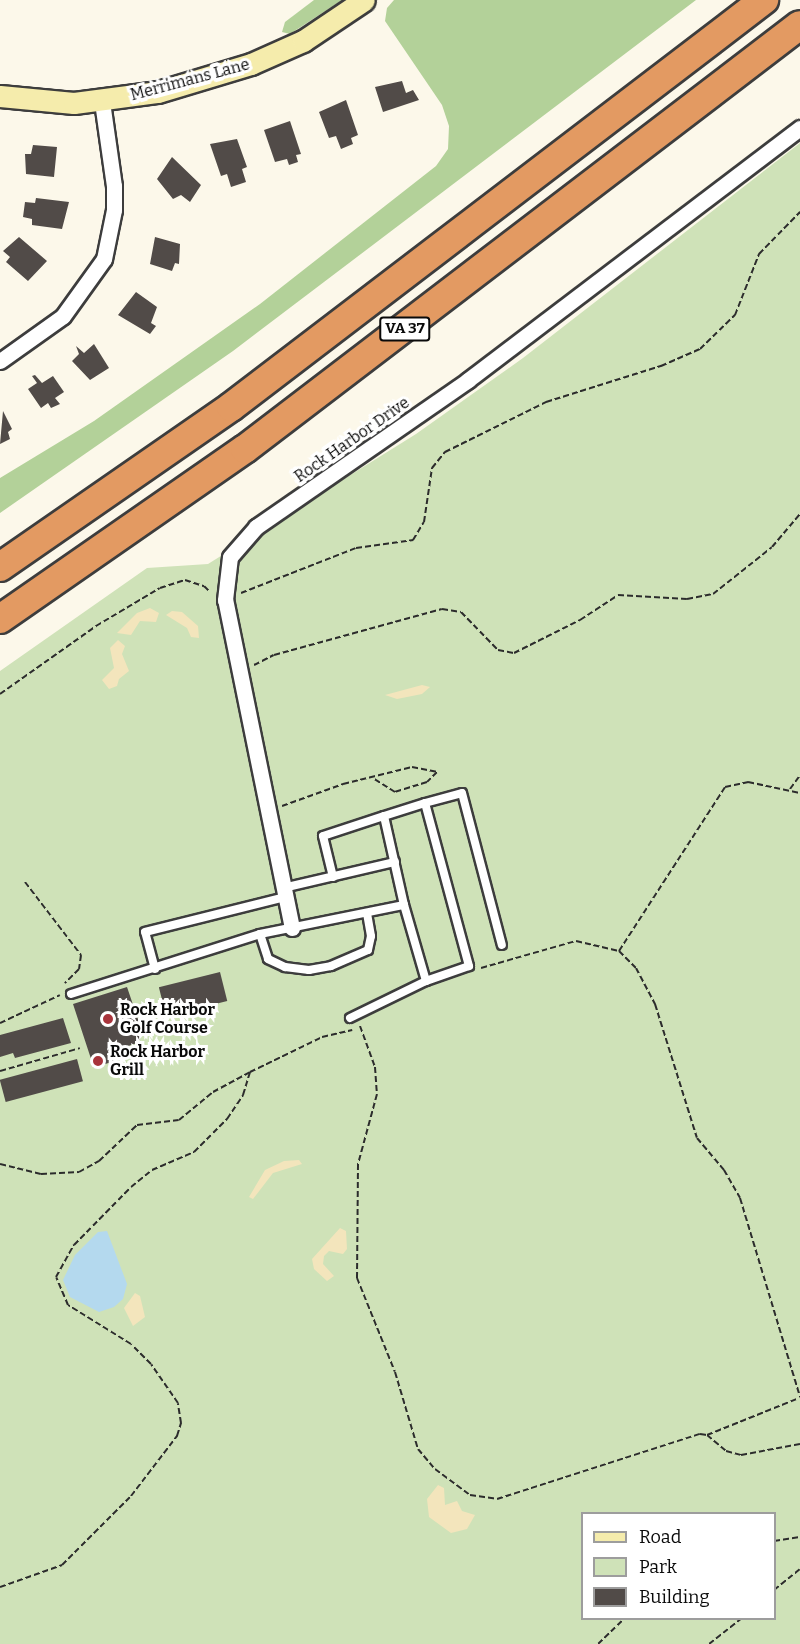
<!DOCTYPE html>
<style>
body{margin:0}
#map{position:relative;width:800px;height:1644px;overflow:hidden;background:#fcf8ea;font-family:Bitter,serif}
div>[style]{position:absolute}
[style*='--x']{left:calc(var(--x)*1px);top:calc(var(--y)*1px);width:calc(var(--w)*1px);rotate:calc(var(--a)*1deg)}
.green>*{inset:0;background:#cfe2b8}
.forest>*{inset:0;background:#b3d199}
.sand>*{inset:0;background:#f3e5bc}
.water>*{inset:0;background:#b4d9ee}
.building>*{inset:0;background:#514b48;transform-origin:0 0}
.path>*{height:2px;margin-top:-1px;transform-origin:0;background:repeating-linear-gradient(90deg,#2c2c2c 0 6px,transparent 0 9px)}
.roads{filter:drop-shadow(2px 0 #3d3d3d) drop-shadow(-2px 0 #3d3d3d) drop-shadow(0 2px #3d3d3d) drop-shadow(0 -2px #3d3d3d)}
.lane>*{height:8px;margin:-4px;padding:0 4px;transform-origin:4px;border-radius:4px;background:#fff}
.street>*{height:15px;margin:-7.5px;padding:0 7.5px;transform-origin:7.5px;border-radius:7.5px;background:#fff}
.secondary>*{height:21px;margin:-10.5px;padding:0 10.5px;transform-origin:10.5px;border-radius:10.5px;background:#f5ecac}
.highway>*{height:28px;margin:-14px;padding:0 14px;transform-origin:14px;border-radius:14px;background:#e39a62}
.dots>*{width:16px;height:16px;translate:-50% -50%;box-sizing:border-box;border:3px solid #fff;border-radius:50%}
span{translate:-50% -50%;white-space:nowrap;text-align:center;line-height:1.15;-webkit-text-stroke:6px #fff;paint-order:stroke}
.shield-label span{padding:2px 4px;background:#fff;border:2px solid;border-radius:4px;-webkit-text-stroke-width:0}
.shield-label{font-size:15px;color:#0a0a0a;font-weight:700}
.street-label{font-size:16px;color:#0a0a0a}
.poi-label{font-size:16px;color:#0a0a0a;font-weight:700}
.left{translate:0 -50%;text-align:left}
.legend{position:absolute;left:581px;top:1512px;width:195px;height:108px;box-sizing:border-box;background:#fff;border:2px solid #9d9d9d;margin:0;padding:8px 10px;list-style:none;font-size:18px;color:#0a0a0a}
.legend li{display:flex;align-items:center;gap:12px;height:30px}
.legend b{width:30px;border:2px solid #9d9d9d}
</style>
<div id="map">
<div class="green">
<div style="clip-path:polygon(evenodd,800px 143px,800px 1644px,0 1644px,0 671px,147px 568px,208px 564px,416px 434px,523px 358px,800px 143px,582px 1514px,774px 1514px,774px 1618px,582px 1618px,582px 1514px)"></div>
</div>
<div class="forest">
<div style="clip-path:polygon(314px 0,342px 0,290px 34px,282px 32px,285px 22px)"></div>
<div style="clip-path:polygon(394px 0,696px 0,233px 351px,0 513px,0 478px,94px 421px,260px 304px,436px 166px,448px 149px,449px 126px,442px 105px,385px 21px,387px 8px)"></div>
</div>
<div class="sand">
<div style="clip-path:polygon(150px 608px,159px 613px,156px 622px,140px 621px,131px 635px,117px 633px,137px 613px)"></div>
<div style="clip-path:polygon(172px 611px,182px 612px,198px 626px,199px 638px,191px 637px,187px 628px,166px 615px)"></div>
<div style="clip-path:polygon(118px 640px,125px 646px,122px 654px,129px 671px,119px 679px,117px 686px,109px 689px,102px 680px,114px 668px,110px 648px)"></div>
<div style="clip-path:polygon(422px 685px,430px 687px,422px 694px,397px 699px,385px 695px)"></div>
<div style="clip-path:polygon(284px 1161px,299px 1160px,302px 1164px,273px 1173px,253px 1199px,249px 1197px,265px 1170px)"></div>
<div style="clip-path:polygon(340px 1228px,346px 1231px,347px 1249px,343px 1254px,329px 1251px,324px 1256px,323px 1264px,334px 1276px,327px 1281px,314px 1269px,312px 1259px)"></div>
<div style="clip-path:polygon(135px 1293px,140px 1296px,145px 1317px,133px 1326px,124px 1308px)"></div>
<div style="clip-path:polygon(438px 1485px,444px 1488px,445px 1505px,457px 1501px,462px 1511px,475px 1515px,467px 1529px,451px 1533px,429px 1517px,427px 1499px)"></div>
</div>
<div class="water">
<div style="clip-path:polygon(107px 1231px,127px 1284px,123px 1299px,114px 1307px,99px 1312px,70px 1297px,63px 1280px,75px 1255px,98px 1232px)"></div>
</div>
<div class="building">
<div style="clip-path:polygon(402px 81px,406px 93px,413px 90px,419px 100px,383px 112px,375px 87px)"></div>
<div style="clip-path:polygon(346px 100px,358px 135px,351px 138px,353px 144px,341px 149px,336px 136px,329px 138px,319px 112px)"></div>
<div style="clip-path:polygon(290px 121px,301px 154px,296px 155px,298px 162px,289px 165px,287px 159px,275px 162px,264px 130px)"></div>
<div style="clip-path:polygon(237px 139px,247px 167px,242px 169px,246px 182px,231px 187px,227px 174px,221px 176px,210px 144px)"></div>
<div style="clip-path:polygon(33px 145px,57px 147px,54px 177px,26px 174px,25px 154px,31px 154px)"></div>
<div style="clip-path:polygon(172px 157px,201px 185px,190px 202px,181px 195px,173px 199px,157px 179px)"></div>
<div style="clip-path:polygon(36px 198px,69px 202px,62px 229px,32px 225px,32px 219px,23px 217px,25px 202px,35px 203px)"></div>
<div style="clip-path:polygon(19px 237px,47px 261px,28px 281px,6px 262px,10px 257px,3px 251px)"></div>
<div style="clip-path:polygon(155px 237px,180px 244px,179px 264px,175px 263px,172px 271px,150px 264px)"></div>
<div style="clip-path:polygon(136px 292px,157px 307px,151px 323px,156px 326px,150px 334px,118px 315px)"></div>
<div style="clip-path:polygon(94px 344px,109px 368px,90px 380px,72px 361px,79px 354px,76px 346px,84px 353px)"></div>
<div style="clip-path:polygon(35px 375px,42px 383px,53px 376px,64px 392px,55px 398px,60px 404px,51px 408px,48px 403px,41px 408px,28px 389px,37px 383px,32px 376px)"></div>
<div style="clip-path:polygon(3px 411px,12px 429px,8px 432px,10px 439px,0 444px)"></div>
<div style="left:220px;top:972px;width:30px;height:63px;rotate:76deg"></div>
<div style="clip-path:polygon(127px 987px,143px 1034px,137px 1043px,111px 1052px,114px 1061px,94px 1068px,73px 1004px)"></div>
<div style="clip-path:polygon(63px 1018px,71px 1043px,15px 1058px,13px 1053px,0 1057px,0 1035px)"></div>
<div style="left:77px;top:1059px;width:23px;height:80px;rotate:75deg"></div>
</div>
<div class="path">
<div style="--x:241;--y:593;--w:123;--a:-21.4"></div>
<div style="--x:356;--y:548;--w:58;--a:-8"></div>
<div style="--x:413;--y:540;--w:21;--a:-59"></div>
<div style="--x:424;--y:522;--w:55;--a:-81.6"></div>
<div style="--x:432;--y:468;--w:21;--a:-51"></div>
<div style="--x:445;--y:452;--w:113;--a:-26.3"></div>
<div style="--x:546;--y:402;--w:121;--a:-17.4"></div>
<div style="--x:661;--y:366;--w:43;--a:-23.6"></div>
<div style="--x:700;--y:349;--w:49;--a:-44.2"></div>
<div style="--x:735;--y:315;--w:66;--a:-68.5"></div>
<div style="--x:759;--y:254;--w:59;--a:-45.7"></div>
<div style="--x:254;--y:665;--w:22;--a:-27"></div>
<div style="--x:274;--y:655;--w:174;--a:-15.3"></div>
<div style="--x:442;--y:609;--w:19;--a:9"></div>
<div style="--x:461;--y:612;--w:53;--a:45.8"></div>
<div style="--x:498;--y:650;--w:16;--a:11"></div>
<div style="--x:514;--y:653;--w:74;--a:-26.6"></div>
<div style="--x:580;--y:620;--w:45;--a:-33.3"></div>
<div style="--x:618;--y:595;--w:69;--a:3.3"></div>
<div style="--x:687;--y:599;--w:26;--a:-11"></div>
<div style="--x:713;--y:594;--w:75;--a:-38.5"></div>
<div style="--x:772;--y:547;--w:43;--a:-49.7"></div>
<div style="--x:0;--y:694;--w:118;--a:-35.3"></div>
<div style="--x:96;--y:626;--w:74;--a:-30.7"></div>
<div style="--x:160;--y:588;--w:26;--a:-18"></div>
<div style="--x:185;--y:580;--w:20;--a:18"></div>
<div style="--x:204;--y:586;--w:8;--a:45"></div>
<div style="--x:790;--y:789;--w:17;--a:-54"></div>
<div style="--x:282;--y:806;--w:65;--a:-19.8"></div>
<div style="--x:343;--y:784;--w:71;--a:-13.8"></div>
<div style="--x:412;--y:767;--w:25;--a:11"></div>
<div style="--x:437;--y:772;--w:14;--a:135"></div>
<div style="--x:427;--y:782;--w:34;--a:163"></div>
<div style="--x:395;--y:792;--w:26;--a:-148"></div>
<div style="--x:25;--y:882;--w:92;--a:52.5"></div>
<div style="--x:81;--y:955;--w:14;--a:98"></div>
<div style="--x:79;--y:969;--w:20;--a:135"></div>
<div style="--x:619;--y:951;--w:195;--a:-57.1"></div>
<div style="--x:725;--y:787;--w:24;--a:-12"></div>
<div style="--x:748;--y:782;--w:53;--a:11.9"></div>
<div style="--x:481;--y:968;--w:99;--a:-15.9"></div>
<div style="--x:576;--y:941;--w:44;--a:13.1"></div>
<div style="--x:619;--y:951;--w:24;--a:45"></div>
<div style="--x:636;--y:968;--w:41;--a:62.2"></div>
<div style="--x:655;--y:1004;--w:140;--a:72.6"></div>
<div style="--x:697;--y:1138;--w:42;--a:49.8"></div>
<div style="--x:724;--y:1170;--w:32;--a:60"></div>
<div style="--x:740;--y:1198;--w:208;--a:73.2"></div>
<div style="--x:0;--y:1023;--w:66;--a:-25"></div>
<div style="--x:360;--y:1026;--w:44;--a:69.9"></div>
<div style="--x:375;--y:1067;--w:27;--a:86"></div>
<div style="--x:377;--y:1094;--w:73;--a:105.2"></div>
<div style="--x:358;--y:1164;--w:114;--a:90.5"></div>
<div style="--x:357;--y:1278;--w:101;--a:68"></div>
<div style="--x:395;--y:1372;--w:80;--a:73.4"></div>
<div style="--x:418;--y:1449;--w:26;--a:50"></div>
<div style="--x:435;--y:1469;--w:44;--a:36.6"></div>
<div style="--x:470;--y:1495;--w:27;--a:8"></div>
<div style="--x:497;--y:1499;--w:213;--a:-17.8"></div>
<div style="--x:700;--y:1434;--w:7;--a:8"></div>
<div style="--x:707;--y:1435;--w:25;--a:40"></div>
<div style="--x:726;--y:1451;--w:16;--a:15"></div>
<div style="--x:741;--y:1455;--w:60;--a:-10.6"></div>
<div style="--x:0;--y:1071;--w:83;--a:-16"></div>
<div style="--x:0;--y:1164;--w:42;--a:13.7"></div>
<div style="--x:41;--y:1174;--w:38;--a:-3"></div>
<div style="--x:79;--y:1172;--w:23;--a:-29"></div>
<div style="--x:99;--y:1161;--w:52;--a:-43.5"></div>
<div style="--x:137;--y:1125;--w:42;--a:-6.8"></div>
<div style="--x:179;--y:1120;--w:44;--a:-39.5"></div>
<div style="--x:213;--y:1092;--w:42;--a:-28.4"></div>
<div style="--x:250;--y:1072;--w:80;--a:-25.9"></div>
<div style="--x:322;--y:1037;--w:31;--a:-13"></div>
<div style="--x:707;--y:1435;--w:99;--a:-21.9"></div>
<div style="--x:774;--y:1541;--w:26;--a:-9"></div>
<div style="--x:0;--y:1587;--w:66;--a:-19.5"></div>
<div style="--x:62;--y:1565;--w:98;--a:-45"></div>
<div style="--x:131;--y:1496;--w:76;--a:-52.5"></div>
<div style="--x:177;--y:1436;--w:14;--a:-73"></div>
<div style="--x:181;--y:1423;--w:20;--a:-99"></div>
<div style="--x:178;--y:1403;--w:47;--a:-124.7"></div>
<div style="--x:151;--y:1364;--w:28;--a:-135"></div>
<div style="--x:131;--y:1344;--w:74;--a:-148.2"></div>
<div style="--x:68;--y:1305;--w:30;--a:-113"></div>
<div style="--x:56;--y:1277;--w:37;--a:-61"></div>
<div style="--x:74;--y:1245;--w:81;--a:-45.5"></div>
<div style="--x:131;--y:1187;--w:27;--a:-39"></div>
<div style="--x:152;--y:1170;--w:46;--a:-23.2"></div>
<div style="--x:194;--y:1152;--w:47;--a:-45"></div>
<div style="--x:227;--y:1119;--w:29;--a:-56"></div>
<div style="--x:243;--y:1095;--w:24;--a:-73"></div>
<div style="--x:774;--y:1590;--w:33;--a:-39"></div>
<div style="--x:598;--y:1644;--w:37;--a:-44"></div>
<div style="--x:709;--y:1644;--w:42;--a:-38.2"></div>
</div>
<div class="roads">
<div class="lane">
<div style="--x:425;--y:803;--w:38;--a:-15"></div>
<div style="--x:462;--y:793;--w:157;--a:75.3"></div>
<div style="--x:333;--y:877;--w:42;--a:-103.7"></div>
<div style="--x:323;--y:836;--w:64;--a:-18.2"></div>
<div style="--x:283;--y:888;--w:115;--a:-13.1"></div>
<div style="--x:260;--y:934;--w:26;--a:72"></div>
<div style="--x:268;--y:959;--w:19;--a:25"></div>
<div style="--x:285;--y:967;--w:24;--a:7"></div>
<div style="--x:309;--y:970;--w:22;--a:-10"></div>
<div style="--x:331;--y:966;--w:40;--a:-23.4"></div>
<div style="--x:368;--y:950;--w:14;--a:-78"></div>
<div style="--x:371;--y:936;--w:23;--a:-100"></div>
<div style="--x:155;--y:969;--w:38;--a:-105"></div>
<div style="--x:145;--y:932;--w:144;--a:-14"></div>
<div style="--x:71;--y:994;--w:198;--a:-17.6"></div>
<div style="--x:260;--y:934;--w:147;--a:-11.4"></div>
<div style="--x:404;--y:905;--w:91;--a:-102.7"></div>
<div style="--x:384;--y:816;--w:43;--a:-17.6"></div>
<div style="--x:425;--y:803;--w:169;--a:74.9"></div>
<div style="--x:469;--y:966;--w:46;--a:160.8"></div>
<div style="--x:426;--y:981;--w:79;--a:-106.1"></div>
<div style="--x:350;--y:1018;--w:85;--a:-26"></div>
</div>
<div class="street">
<div style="--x:0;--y:361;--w:77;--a:-35.5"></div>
<div style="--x:63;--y:316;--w:70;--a:-54.3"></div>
<div style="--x:104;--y:259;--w:50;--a:-78.5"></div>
<div style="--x:114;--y:210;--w:24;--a:-90"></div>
<div style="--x:114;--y:186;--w:85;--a:-98.1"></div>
<div style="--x:292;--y:928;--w:335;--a:-101.5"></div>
<div style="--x:225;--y:600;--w:43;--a:-83.4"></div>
<div style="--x:230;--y:557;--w:40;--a:-49"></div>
<div style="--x:256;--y:527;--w:258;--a:-34.7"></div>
<div style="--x:468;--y:380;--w:417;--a:-37.2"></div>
</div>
<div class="secondary">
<div style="--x:0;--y:96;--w:74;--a:5.4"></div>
<div style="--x:74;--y:103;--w:85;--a:-7.5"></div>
<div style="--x:158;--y:92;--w:97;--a:-16.8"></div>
<div style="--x:251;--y:64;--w:57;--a:-23.9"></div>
<div style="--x:303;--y:41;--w:73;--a:-33.9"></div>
</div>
<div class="highway">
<div style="--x:0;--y:567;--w:281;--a:-34.7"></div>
<div style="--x:231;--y:407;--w:671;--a:-37.37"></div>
<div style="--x:0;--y:619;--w:298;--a:-34.8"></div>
<div style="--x:245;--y:449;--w:698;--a:-37.38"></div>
</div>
</div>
<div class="dots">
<div style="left:108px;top:1019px;background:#a8343b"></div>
<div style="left:98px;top:1061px;background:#a8343b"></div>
</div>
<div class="shield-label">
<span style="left:405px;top:329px">VA 37</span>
</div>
<div class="street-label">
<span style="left:190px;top:80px;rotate:-15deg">Merrimans Lane</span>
<span style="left:352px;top:440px;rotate:-35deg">Rock Harbor Drive</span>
</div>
<div class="poi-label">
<span class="left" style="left:120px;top:1019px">Rock Harbor<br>Golf Course</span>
<span class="left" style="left:110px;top:1061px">Rock Harbor<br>Grill</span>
</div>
<ul class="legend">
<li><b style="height:8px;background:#f5ecac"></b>Road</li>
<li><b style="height:16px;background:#cfe2b8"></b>Park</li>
<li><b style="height:16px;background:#514b48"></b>Building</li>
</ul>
</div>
